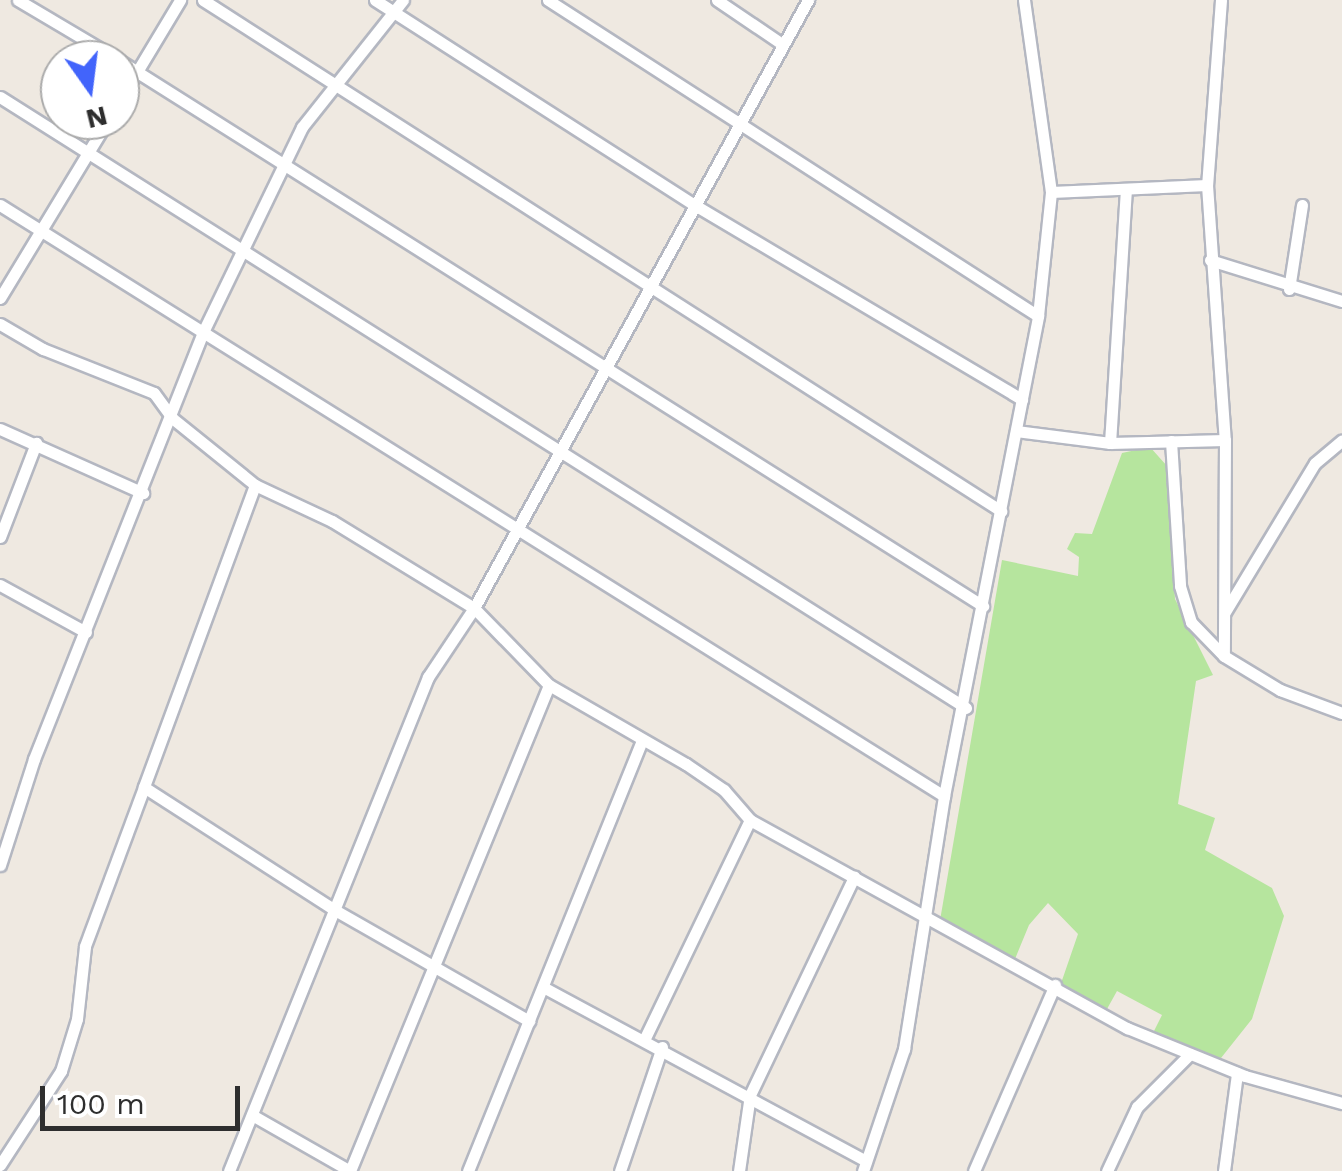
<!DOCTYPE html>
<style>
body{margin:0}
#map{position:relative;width:1342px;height:1171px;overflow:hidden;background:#efe9e1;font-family:"Work Sans",sans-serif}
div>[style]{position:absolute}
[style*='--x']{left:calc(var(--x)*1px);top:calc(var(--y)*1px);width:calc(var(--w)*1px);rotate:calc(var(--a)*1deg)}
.green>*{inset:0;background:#b6e59e}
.roads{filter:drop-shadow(2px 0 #b4b7c1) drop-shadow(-2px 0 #b4b7c1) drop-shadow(0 2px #b4b7c1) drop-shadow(0 -2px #b4b7c1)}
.minor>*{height:11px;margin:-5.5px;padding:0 5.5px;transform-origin:5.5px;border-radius:5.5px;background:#fff}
span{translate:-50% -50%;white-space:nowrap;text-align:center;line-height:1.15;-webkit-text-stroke:10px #fff;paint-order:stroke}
.north{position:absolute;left:40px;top:40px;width:100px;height:100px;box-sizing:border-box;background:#fff;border:2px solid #ababab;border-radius:50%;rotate:166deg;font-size:28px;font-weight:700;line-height:40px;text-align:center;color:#2e2e2e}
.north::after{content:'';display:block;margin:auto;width:35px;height:45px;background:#4264fb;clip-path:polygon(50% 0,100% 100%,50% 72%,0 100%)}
.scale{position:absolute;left:40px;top:1086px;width:200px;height:45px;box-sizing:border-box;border:5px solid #2e2e2e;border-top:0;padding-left:12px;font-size:30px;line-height:35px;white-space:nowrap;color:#2e2e2e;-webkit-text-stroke:8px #fff;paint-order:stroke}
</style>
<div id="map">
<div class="green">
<div style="clip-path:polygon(1150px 447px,1167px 466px,1175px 599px,1213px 675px,1196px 681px,1178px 804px,1215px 818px,1205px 850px,1272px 888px,1284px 916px,1252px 1019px,1221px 1058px,1149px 1041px,1162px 1015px,1117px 991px,1102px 1018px,1058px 992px,1078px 934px,1048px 903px,1029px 925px,1010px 971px,938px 932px,1002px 560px,1078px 576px,1079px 557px,1067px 549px,1075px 533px,1092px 534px,1122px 453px)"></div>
</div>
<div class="roads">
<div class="minor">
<div style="--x:18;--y:0;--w:117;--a:30.7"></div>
<div style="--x:203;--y:0;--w:948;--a:32.63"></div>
<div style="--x:375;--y:0;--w:384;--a:32.7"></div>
<div style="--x:698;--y:207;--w:377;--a:30.7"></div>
<div style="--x:548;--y:0;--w:583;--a:32.82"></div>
<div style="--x:717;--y:0;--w:78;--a:34.1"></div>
<div style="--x:1221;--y:0;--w:186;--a:94.3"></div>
<div style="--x:1207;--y:185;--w:256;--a:86"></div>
<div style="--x:1225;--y:440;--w:216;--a:90.3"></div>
<div style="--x:1224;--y:656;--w:66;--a:31.3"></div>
<div style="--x:1280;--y:690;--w:66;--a:20.4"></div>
<div style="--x:120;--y:61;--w:1021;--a:32.27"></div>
<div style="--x:0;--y:97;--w:1143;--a:32.31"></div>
<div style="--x:120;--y:100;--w:117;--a:-59"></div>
<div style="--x:1051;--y:192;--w:156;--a:-2.6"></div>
<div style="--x:0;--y:205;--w:1114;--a:32.05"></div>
<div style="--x:1210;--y:260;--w:138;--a:17.3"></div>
<div style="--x:1289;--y:289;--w:85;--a:-81.2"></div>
<div style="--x:0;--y:298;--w:208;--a:-58.8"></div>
<div style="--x:0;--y:324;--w:50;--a:30.2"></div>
<div style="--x:43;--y:349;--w:119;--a:21.6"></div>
<div style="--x:154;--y:393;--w:31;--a:54"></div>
<div style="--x:172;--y:418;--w:107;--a:38.9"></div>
<div style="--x:255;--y:485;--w:85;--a:25.1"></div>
<div style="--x:332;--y:521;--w:167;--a:31.5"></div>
<div style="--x:474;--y:608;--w:107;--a:45.8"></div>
<div style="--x:549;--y:685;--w:158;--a:30"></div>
<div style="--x:686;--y:764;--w:46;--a:34.4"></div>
<div style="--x:724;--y:790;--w:40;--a:49"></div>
<div style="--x:750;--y:820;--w:431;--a:28.9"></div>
<div style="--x:1127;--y:1028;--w:127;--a:22.1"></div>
<div style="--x:1245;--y:1076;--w:101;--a:15.6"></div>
<div style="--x:0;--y:429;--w:157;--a:24.1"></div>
<div style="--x:1016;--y:431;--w:95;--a:7.3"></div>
<div style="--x:1110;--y:443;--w:115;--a:-1.5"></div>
<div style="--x:1171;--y:441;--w:145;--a:86.4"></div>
<div style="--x:1180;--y:586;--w:38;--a:73"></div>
<div style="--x:1191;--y:622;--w:47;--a:45.9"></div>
<div style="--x:1110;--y:443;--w:254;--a:-86.4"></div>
<div style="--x:255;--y:485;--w:322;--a:110.2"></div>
<div style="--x:144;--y:787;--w:225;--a:32.8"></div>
<div style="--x:333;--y:909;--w:226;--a:29.7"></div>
<div style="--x:0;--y:537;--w:101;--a:-69"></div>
<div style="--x:0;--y:585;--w:98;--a:28.7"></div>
<div style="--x:1225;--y:612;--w:174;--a:-58.9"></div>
<div style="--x:1315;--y:463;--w:35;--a:-40"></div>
<div style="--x:0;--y:865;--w:111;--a:-72.2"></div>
<div style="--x:34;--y:759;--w:461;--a:-68.4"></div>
<div style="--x:204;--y:330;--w:225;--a:-64.2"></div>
<div style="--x:302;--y:127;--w:162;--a:-51.5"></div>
<div style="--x:543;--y:987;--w:367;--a:28.3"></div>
<div style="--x:645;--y:1038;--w:242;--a:-64.3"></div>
<div style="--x:252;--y:1115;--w:113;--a:29.7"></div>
<div style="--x:0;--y:1165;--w:112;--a:-57"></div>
<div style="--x:61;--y:1071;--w:54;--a:-72.9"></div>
<div style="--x:77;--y:1019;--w:73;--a:-83.7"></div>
<div style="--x:85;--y:946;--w:170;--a:-69.6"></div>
<div style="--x:229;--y:1171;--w:533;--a:-68.06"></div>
<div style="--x:428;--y:677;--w:83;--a:-56.3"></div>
<div style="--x:474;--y:608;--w:694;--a:-61.22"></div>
<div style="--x:350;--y:1171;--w:525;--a:-67.73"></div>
<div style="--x:468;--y:1171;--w:464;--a:-68"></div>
<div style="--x:620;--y:1171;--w:131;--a:-71.3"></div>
<div style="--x:739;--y:1171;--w:77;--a:-81.8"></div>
<div style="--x:750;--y:1095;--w:242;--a:-64.5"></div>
<div style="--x:863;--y:1171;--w:129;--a:-71.4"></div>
<div style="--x:904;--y:1049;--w:256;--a:-81"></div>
<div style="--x:944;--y:796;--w:489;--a:-78.9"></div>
<div style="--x:1038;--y:316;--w:125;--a:-84"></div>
<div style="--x:1051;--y:192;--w:194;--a:-98"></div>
<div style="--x:974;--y:1171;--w:203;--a:-66.5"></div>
<div style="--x:1107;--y:1171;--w:71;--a:-64.9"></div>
<div style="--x:1137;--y:1107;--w:75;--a:-45"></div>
<div style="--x:1224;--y:1171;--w:99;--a:-82.4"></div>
</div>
</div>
<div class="north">N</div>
<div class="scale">100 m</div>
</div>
